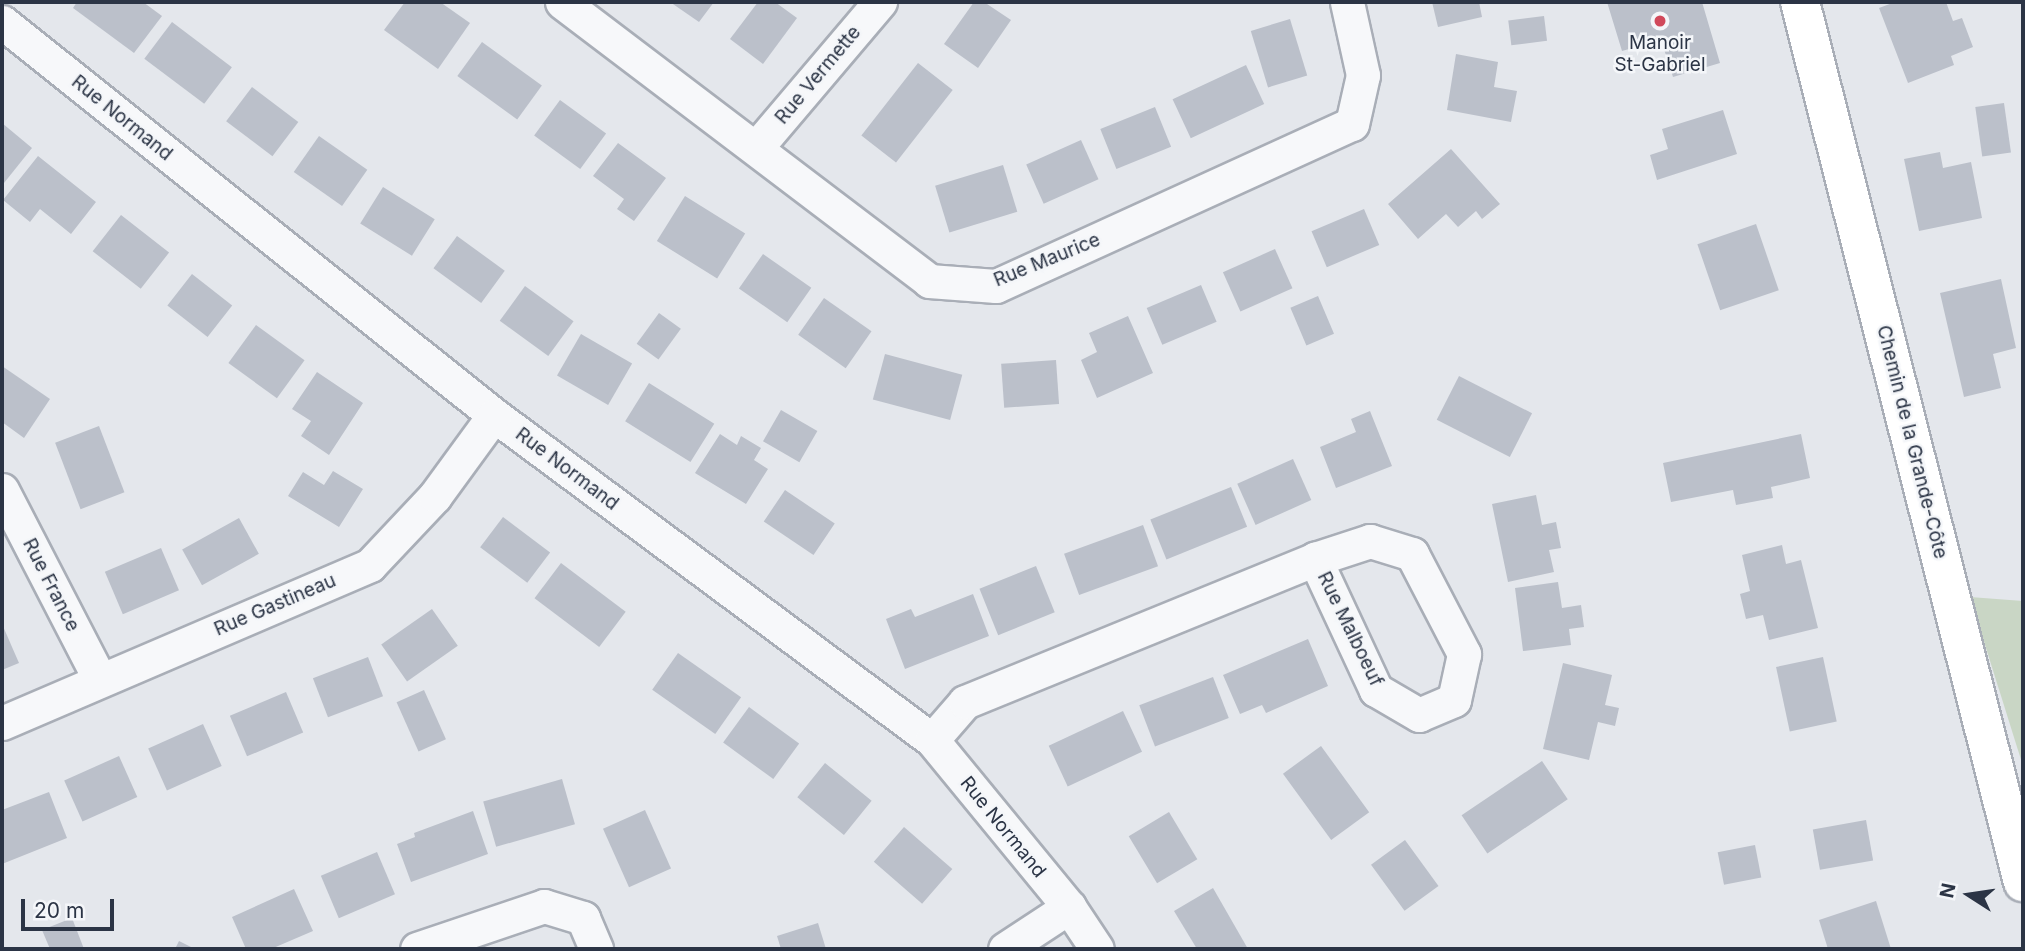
<!DOCTYPE html>
<meta charset="utf-8">
<style>
body{margin:0}
#map{position:relative;width:2025px;height:951px;overflow:hidden;background:#e4e7ec;font-family:Inter,sans-serif}
div>[style]{position:absolute}
[style*='--x']{left:calc(var(--x)*1px);top:calc(var(--y)*1px);width:calc(var(--w)*1px);rotate:calc(var(--a)*1deg)}
.green>*{inset:0;background:#c9d6c5}
.building>*{inset:0;background:#bbc0ca;transform-origin:0 0}
.roads{filter:drop-shadow(2px 0 #a9aeb7) drop-shadow(-2px 0 #a9aeb7) drop-shadow(0 2px #a9aeb7) drop-shadow(0 -2px #a9aeb7)}
.minor>*{height:33px;margin:-16.5px;padding:0 16.5px;transform-origin:16.5px;border-radius:16.5px;background:#f7f8fa}
.secondary>*{height:38px;margin:-19px;padding:0 19px;transform-origin:19px;border-radius:19px;background:#fff}
.dots>*{width:19px;height:19px;translate:-50% -50%;box-sizing:border-box;border:4px solid #f4f6f9;border-radius:50%}
span{translate:-50% -50%;white-space:nowrap;text-align:center;line-height:1.15;-webkit-text-stroke:5px #f4f6f9;paint-order:stroke}
.poi-label{font-size:19px;color:#2b3445}
.street-label{font-size:19px;color:#2b3445}
.frame{position:absolute;inset:0;border:4px solid #2b3445;pointer-events:none}
.north{position:absolute;left:1934px;top:860px;width:70px;height:70px;-webkit-text-stroke:5px #f4f6f9;paint-order:stroke;rotate:282deg;font-size:19px;font-weight:700;line-height:28px;text-align:center;color:#2b3445}
.north::after{content:'';display:block;margin:auto;width:24px;height:32px;background:#2b3445;clip-path:polygon(50% 0,100% 100%,50% 72%,0 100%)}
.scale{position:absolute;left:21px;top:899px;width:93px;height:32px;box-sizing:border-box;border:4px solid #2b3445;border-top:0;padding-left:9px;font-size:21px;line-height:24px;white-space:nowrap;color:#2b3445;-webkit-text-stroke:5px #f4f6f9;paint-order:stroke}
</style>
<div id="map">
<div class="green">
<div style="clip-path:polygon(1970px 597px,2023px 601px,2023px 766px)"></div>
</div>
<div class="building">
<div style="clip-path:polygon(77px 2px,143px 2px,162px 16px,134px 53px,73px 8px)"></div>
<div style="clip-path:polygon(405px 2px,440px 2px,470px 23px,438px 69px,384px 30px)"></div>
<div style="clip-path:polygon(670px 2px,714px 2px,699px 22px)"></div>
<div style="clip-path:polygon(758px 2px,775px 2px,797px 18px,763px 64px,730px 39px)"></div>
<div style="clip-path:polygon(974px 2px,984px 2px,1011px 20px,978px 68px,944px 44px)"></div>
<div style="clip-path:polygon(1432px 2px,1479px 2px,1482px 17px,1438px 27px)"></div>
<div style="clip-path:polygon(1607px 2px,1702px 2px,1720px 63px,1673px 77px,1661px 40px,1622px 51px)"></div>
<div style="clip-path:polygon(1895px 2px,1946px 2px,1953px 21px,1962px 18px,1973px 47px,1951px 56px,1954px 65px,1908px 83px,1879px 8px)"></div>
<div style="left:1544px;top:16px;width:25px;height:36px;rotate:83deg"></div>
<div style="left:1290px;top:19px;width:59px;height:41px;rotate:73deg"></div>
<div style="left:172px;top:22px;width:75px;height:46px;rotate:37deg"></div>
<div style="left:482px;top:42px;width:74px;height:42px;rotate:36deg"></div>
<div style="clip-path:polygon(1456px 54px,1498px 62px,1494px 87px,1517px 91px,1511px 122px,1447px 110px)"></div>
<div style="left:918px;top:63px;width:44px;height:92px;rotate:38deg"></div>
<div style="left:1246px;top:65px;width:43px;height:81px;rotate:65deg"></div>
<div style="left:252px;top:87px;width:58px;height:43px;rotate:37deg"></div>
<div style="left:560px;top:100px;width:57px;height:44px;rotate:36deg"></div>
<div style="left:2004px;top:103px;width:50px;height:29px;rotate:82deg"></div>
<div style="left:1155px;top:107px;width:43px;height:59px;rotate:68deg"></div>
<div style="clip-path:polygon(1723px 110px,1737px 154px,1657px 180px,1650px 155px,1668px 149px,1662px 129px)"></div>
<div style="clip-path:polygon(2px 123px,32px 148px,4px 183px,2px 181px)"></div>
<div style="left:319px;top:136px;width:59px;height:44px;rotate:35deg"></div>
<div style="left:1081px;top:140px;width:43px;height:60px;rotate:66deg"></div>
<div style="clip-path:polygon(618px 143px,666px 178px,634px 221px,617px 209px,624px 199px,593px 176px)"></div>
<div style="clip-path:polygon(1451px 149px,1500px 204px,1482px 219px,1476px 211px,1458px 227px,1446px 214px,1418px 239px,1388px 204px)"></div>
<div style="clip-path:polygon(1940px 152px,1943px 168px,1971px 162px,1982px 218px,1919px 231px,1904px 159px)"></div>
<div style="clip-path:polygon(38px 156px,96px 202px,71px 234px,40px 209px,30px 222px,3px 200px)"></div>
<div style="left:1003px;top:165px;width:49px;height:71px;rotate:73deg"></div>
<div style="left:383px;top:187px;width:61px;height:43px;rotate:32deg"></div>
<div style="left:685px;top:196px;width:71px;height:53px;rotate:32deg"></div>
<div style="left:1364px;top:209px;width:39px;height:57px;rotate:67deg"></div>
<div style="left:121px;top:215px;width:61px;height:46px;rotate:38deg"></div>
<div style="left:1756px;top:224px;width:70px;height:62px;rotate:71deg"></div>
<div style="left:457px;top:236px;width:59px;height:40px;rotate:36deg"></div>
<div style="left:1275px;top:249px;width:43px;height:57px;rotate:66deg"></div>
<div style="left:763px;top:254px;width:59px;height:42px;rotate:35deg"></div>
<div style="left:192px;top:274px;width:51px;height:40px;rotate:38deg"></div>
<div style="clip-path:polygon(2001px 279px,2016px 348px,1993px 354px,2001px 388px,1964px 397px,1940px 293px)"></div>
<div style="left:1201px;top:285px;width:40px;height:59px;rotate:67deg"></div>
<div style="left:525px;top:286px;width:60px;height:43px;rotate:36deg"></div>
<div style="left:1318px;top:296px;width:41px;height:30px;rotate:67deg"></div>
<div style="left:824px;top:298px;width:58px;height:45px;rotate:35deg"></div>
<div style="left:659px;top:313px;width:27px;height:38px;rotate:36deg"></div>
<div style="clip-path:polygon(1128px 316px,1153px 373px,1097px 398px,1081px 360px,1097px 352px,1089px 333px)"></div>
<div style="left:256px;top:325px;width:60px;height:47px;rotate:36deg"></div>
<div style="left:581px;top:334px;width:59px;height:48px;rotate:30deg"></div>
<div style="left:885px;top:354px;width:80px;height:47px;rotate:15deg"></div>
<div style="left:1056px;top:360px;width:44px;height:55px;rotate:86deg"></div>
<div style="clip-path:polygon(2px 366px,50px 399px,24px 438px,2px 422px)"></div>
<div style="clip-path:polygon(317px 372px,363px 403px,329px 455px,301px 436px,311px 421px,292px 409px)"></div>
<div style="left:1459px;top:376px;width:82px;height:49px;rotate:27deg"></div>
<div style="left:649px;top:383px;width:77px;height:45px;rotate:32deg"></div>
<div style="left:781px;top:410px;width:42px;height:36px;rotate:30deg"></div>
<div style="clip-path:polygon(1370px 411px,1392px 466px,1336px 488px,1320px 447px,1356px 432px,1351px 419px)"></div>
<div style="left:99px;top:426px;width:71px;height:47px;rotate:69deg"></div>
<div style="clip-path:polygon(720px 434px,737px 445px,741px 436px,761px 448px,754px 460px,768px 469px,746px 504px,695px 473px)"></div>
<div style="clip-path:polygon(1801px 434px,1810px 478px,1771px 487px,1773px 498px,1736px 505px,1733px 490px,1671px 502px,1663px 463px)"></div>
<div style="left:1293px;top:459px;width:45px;height:61px;rotate:66deg"></div>
<div style="clip-path:polygon(333px 471px,363px 489px,339px 527px,288px 496px,303px 472px,324px 485px)"></div>
<div style="left:1231px;top:487px;width:43px;height:87px;rotate:68deg"></div>
<div style="left:785px;top:490px;width:60px;height:38px;rotate:34deg"></div>
<div style="clip-path:polygon(1536px 495px,1542px 525px,1556px 522px,1561px 548px,1549px 550px,1554px 572px,1508px 582px,1492px 504px)"></div>
<div style="left:503px;top:517px;width:59px;height:38px;rotate:37deg"></div>
<div style="left:239px;top:518px;width:41px;height:65px;rotate:61deg"></div>
<div style="left:1143px;top:525px;width:44px;height:84px;rotate:70deg"></div>
<div style="clip-path:polygon(1782px 545px,1786px 564px,1801px 560px,1818px 628px,1769px 640px,1763px 615px,1746px 619px,1740px 594px,1750px 591px,1742px 555px)"></div>
<div style="left:161px;top:548px;width:46px;height:61px;rotate:67deg"></div>
<div style="left:561px;top:563px;width:81px;height:44px;rotate:37deg"></div>
<div style="left:1036px;top:566px;width:50px;height:61px;rotate:68deg"></div>
<div style="clip-path:polygon(1558px 582px,1562px 608px,1581px 605px,1584px 627px,1569px 629px,1571px 645px,1523px 651px,1515px 588px)"></div>
<div style="clip-path:polygon(973px 594px,989px 636px,905px 669px,886px 619px,911px 609px,915px 617px)"></div>
<div style="left:432px;top:609px;width:45px;height:62px;rotate:55deg"></div>
<div style="clip-path:polygon(2px 624px,19px 663px,2px 670px)"></div>
<div style="clip-path:polygon(1308px 639px,1328px 686px,1266px 713px,1262px 705px,1240px 714px,1223px 675px)"></div>
<div style="left:678px;top:653px;width:77px;height:45px;rotate:35deg"></div>
<div style="left:368px;top:657px;width:42px;height:59px;rotate:69deg"></div>
<div style="left:1823px;top:657px;width:66px;height:48px;rotate:78deg"></div>
<div style="clip-path:polygon(1563px 663px,1612px 675px,1605px 705px,1619px 708px,1615px 726px,1598px 722px,1589px 760px,1543px 749px)"></div>
<div style="left:1213px;top:677px;width:44px;height:79px;rotate:69deg"></div>
<div style="left:424px;top:690px;width:54px;height:30px;rotate:66deg"></div>
<div style="left:286px;top:692px;width:44px;height:61px;rotate:67deg"></div>
<div style="left:749px;top:707px;width:62px;height:44px;rotate:36deg"></div>
<div style="left:1123px;top:711px;width:45px;height:82px;rotate:65deg"></div>
<div style="left:203px;top:724px;width:46px;height:60px;rotate:66deg"></div>
<div style="left:1321px;top:746px;width:82px;height:47px;rotate:54deg"></div>
<div style="left:119px;top:756px;width:45px;height:60px;rotate:66deg"></div>
<div style="left:1542px;top:761px;width:46px;height:97px;rotate:56deg"></div>
<div style="left:825px;top:763px;width:60px;height:44px;rotate:39deg"></div>
<div style="left:562px;top:779px;width:47px;height:82px;rotate:74deg"></div>
<div style="clip-path:polygon(49px 792px,67px 838px,2px 864px,2px 810px)"></div>
<div style="left:645px;top:810px;width:64px;height:46px;rotate:66deg"></div>
<div style="clip-path:polygon(473px 811px,488px 854px,411px 882px,397px 844px,415px 837px,414px 833px)"></div>
<div style="left:1169px;top:812px;width:55px;height:47px;rotate:59deg"></div>
<div style="left:1866px;top:820px;width:41px;height:54px;rotate:80deg"></div>
<div style="left:904px;top:827px;width:64px;height:46px;rotate:41deg"></div>
<div style="left:1405px;top:840px;width:57px;height:42px;rotate:54deg"></div>
<div style="left:1755px;top:845px;width:33px;height:38px;rotate:79deg"></div>
<div style="left:377px;top:852px;width:46px;height:61px;rotate:67deg"></div>
<div style="clip-path:polygon(1213px 888px,1248px 949px,1197px 949px,1174px 911px)"></div>
<div style="clip-path:polygon(294px 889px,313px 931px,271px 949px,246px 949px,232px 917px)"></div>
<div style="clip-path:polygon(1876px 901px,1891px 949px,1828px 949px,1819px 920px)"></div>
<div style="clip-path:polygon(72px 918px,84px 949px,50px 949px,42px 930px)"></div>
<div style="clip-path:polygon(818px 923px,826px 949px,781px 949px,777px 936px)"></div>
<div style="clip-path:polygon(179px 941px,195px 949px,175px 949px)"></div>
</div>
<div class="roads">
<div class="minor">
<div style="--x:562;--y:2;--w:461;--a:37.2"></div>
<div style="--x:929;--y:281;--w:67;--a:4.3"></div>
<div style="--x:996;--y:286;--w:391;--a:-24.5"></div>
<div style="--x:1352;--y:124;--w:50;--a:-77.3"></div>
<div style="--x:1363;--y:75;--w:75;--a:-102.4"></div>
<div style="--x:2;--y:22;--w:630;--a:38.62"></div>
<div style="--x:494;--y:415;--w:545;--a:36.58"></div>
<div style="--x:932;--y:740;--w:216;--a:50.6"></div>
<div style="--x:1069;--y:907;--w:50;--a:56.3"></div>
<div style="--x:756;--y:148;--w:192;--a:-49.7"></div>
<div style="--x:2;--y:490;--w:214;--a:62.7"></div>
<div style="--x:2;--y:723;--w:400;--a:-23.2"></div>
<div style="--x:370;--y:565;--w:95;--a:-46.7"></div>
<div style="--x:435;--y:496;--w:100;--a:-53.9"></div>
<div style="--x:932;--y:740;--w:50;--a:-49"></div>
<div style="--x:965;--y:702;--w:378;--a:-22.2"></div>
<div style="--x:1315;--y:559;--w:58;--a:-18.1"></div>
<div style="--x:1370;--y:541;--w:44;--a:17.2"></div>
<div style="--x:1412;--y:554;--w:113;--a:62.5"></div>
<div style="--x:1464;--y:654;--w:47;--a:102.3"></div>
<div style="--x:1454;--y:700;--w:38;--a:157"></div>
<div style="--x:1419;--y:715;--w:50;--a:-149.8"></div>
<div style="--x:1376;--y:690;--w:145;--a:-115"></div>
<div style="--x:417;--y:949;--w:134;--a:-18.7"></div>
<div style="--x:544;--y:906;--w:41;--a:17.1"></div>
<div style="--x:583;--y:918;--w:34;--a:67"></div>
<div style="--x:1005;--y:949;--w:77;--a:-33.3"></div>
</div>
<div class="secondary">
<div style="--x:1800;--y:2;--w:908;--a:75.78"></div>
</div>
</div>
<div class="dots">
<div style="left:1660px;top:21px;background:#d1495b"></div>
</div>
<div class="poi-label">
<span style="left:1660px;top:54px">Manoir<br>St-Gabriel</span>
</div>
<div class="street-label">
<span style="left:818px;top:75px;rotate:-50deg">Rue Vermette</span>
<span style="left:122px;top:118px;rotate:39deg">Rue Normand</span>
<span style="left:1047px;top:260px;rotate:-22deg">Rue Maurice</span>
<span style="left:1912px;top:442px;rotate:76deg">Chemin de la Grande-Côte</span>
<span style="left:567px;top:469px;rotate:37deg">Rue Normand</span>
<span style="left:51px;top:585px;rotate:63deg">Rue France</span>
<span style="left:275px;top:605px;rotate:-23deg">Rue Gastineau</span>
<span style="left:1350px;top:629px;rotate:64deg">Rue Malboeuf</span>
<span style="left:1003px;top:827px;rotate:51deg">Rue Normand</span>
</div>
<div class="frame"></div>
<div class="north">N</div>
<div class="scale">20 m</div>
</div>
